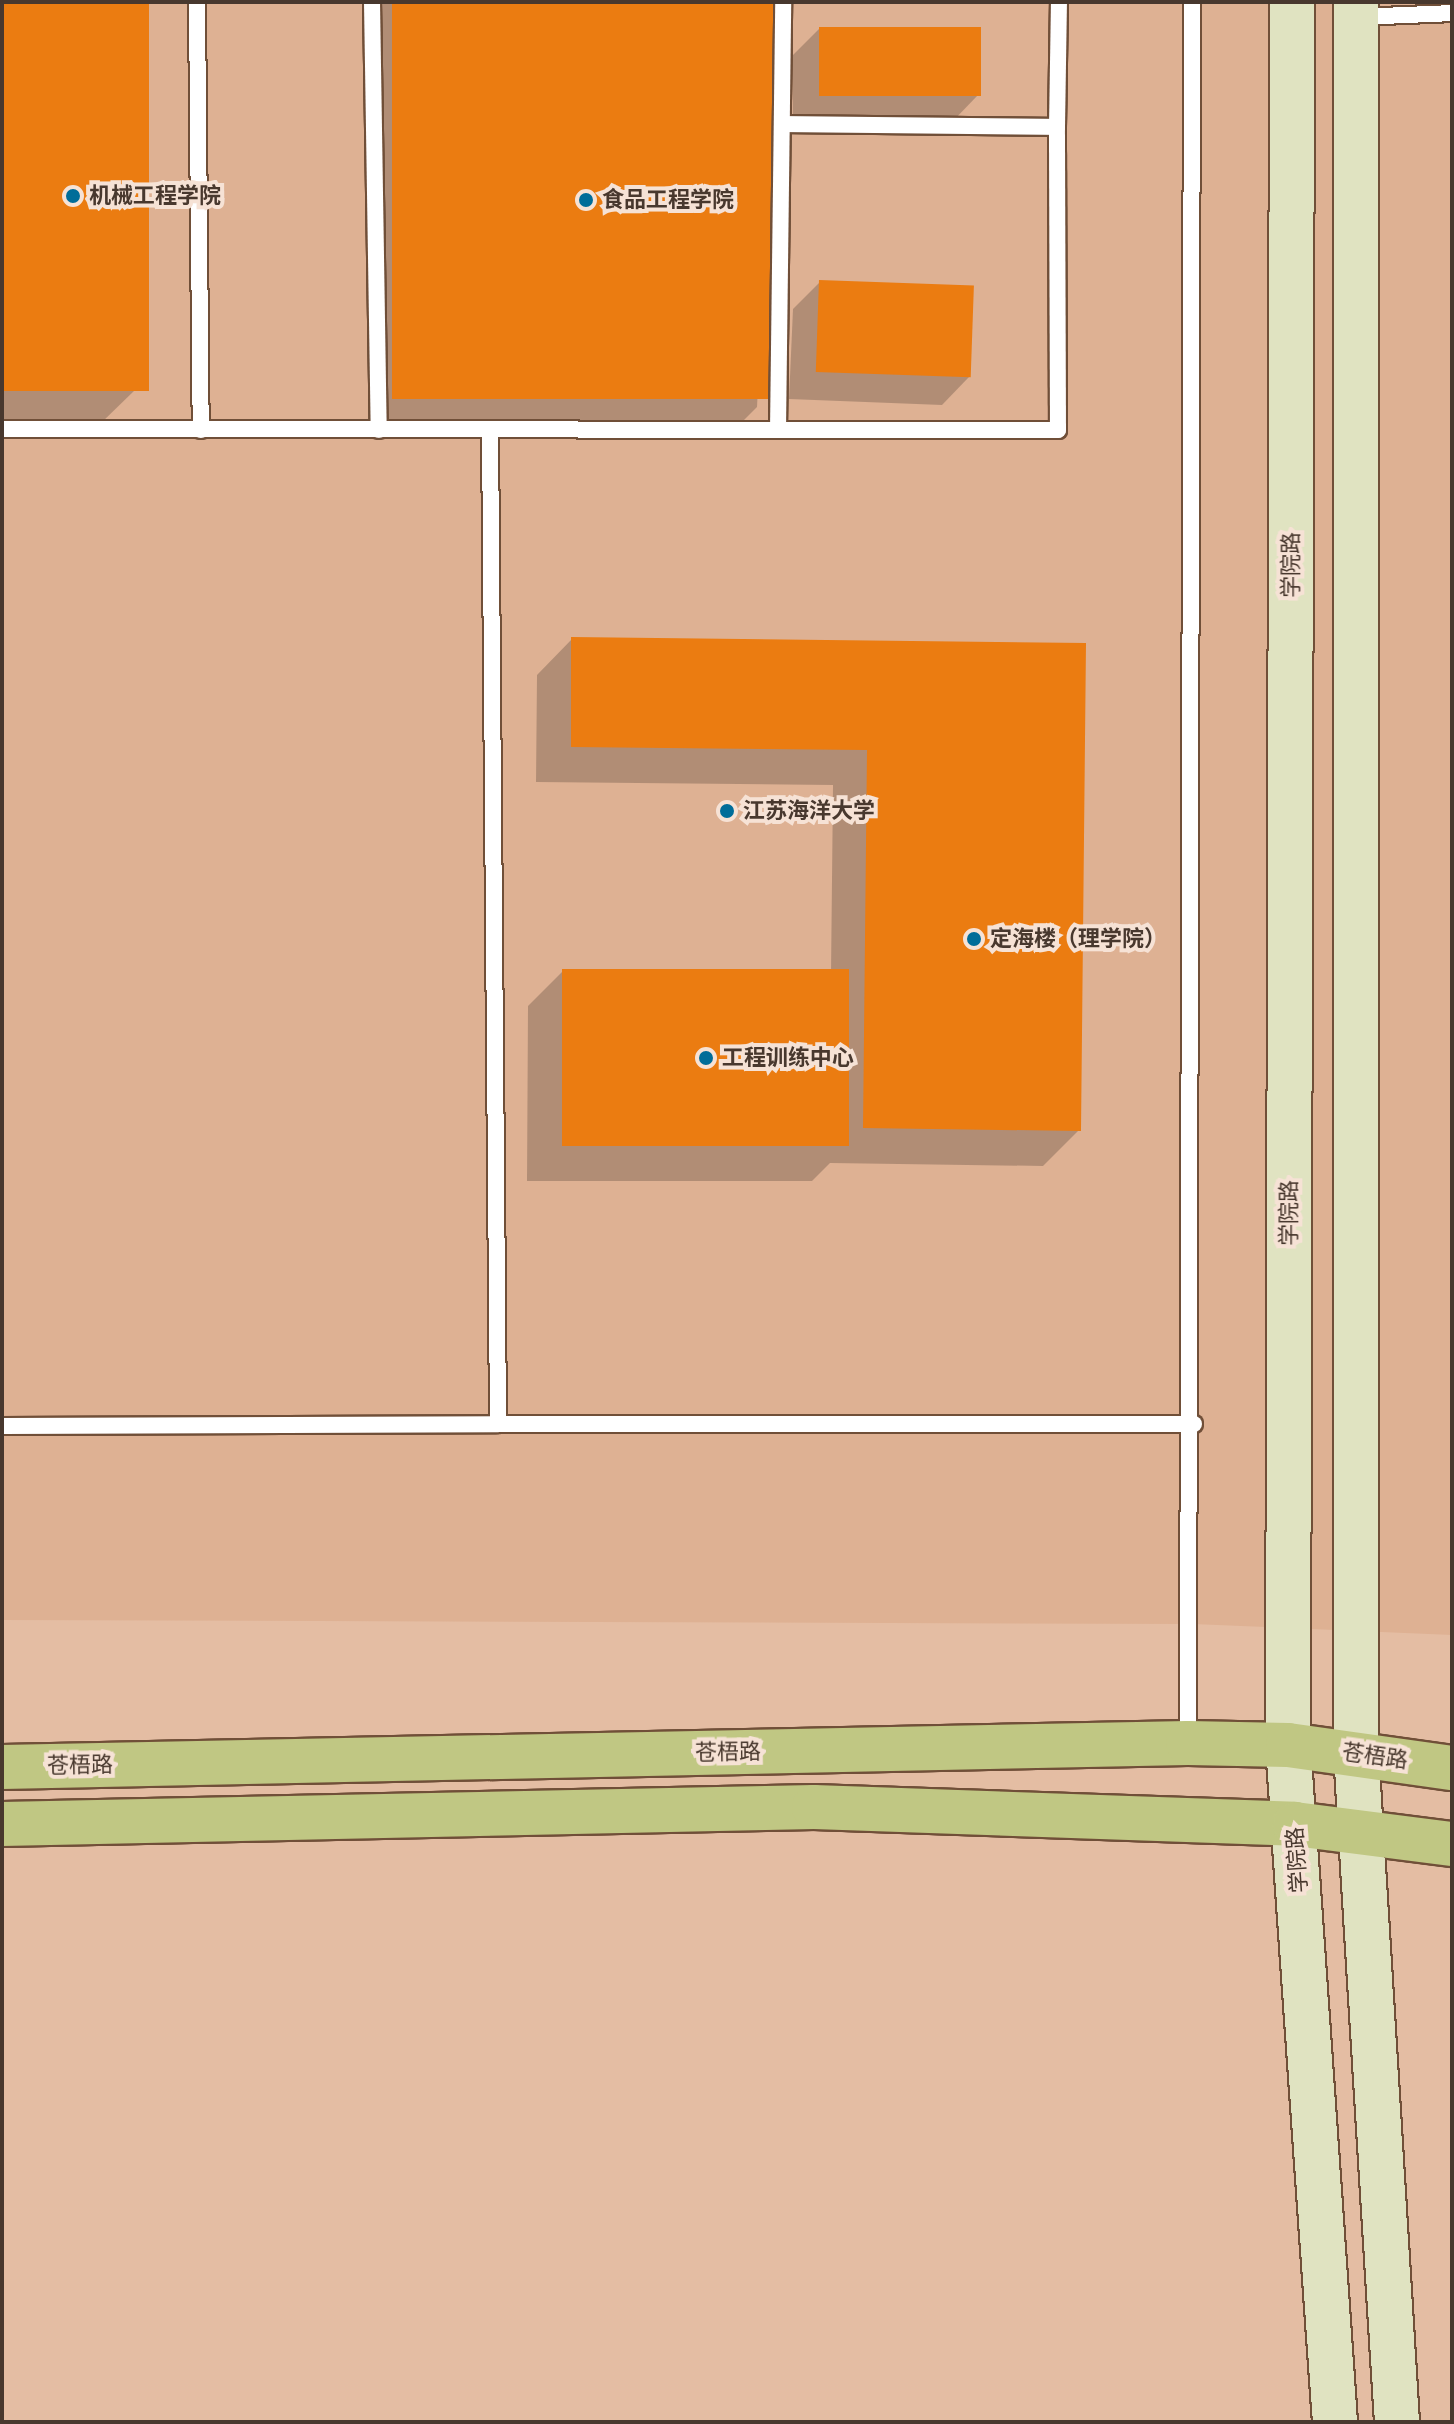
<!DOCTYPE html>
<meta charset="utf-8">
<style>
body{margin:0}
#map{position:relative;width:1454px;height:2424px;overflow:hidden;background:#e4bda3;font-family:Mulish,"Noto Sans SC",sans-serif}
div>[style]{position:absolute}
[style*='--x']{left:calc(var(--x)*1px);top:calc(var(--y)*1px);width:calc(var(--w)*1px);rotate:calc(var(--a)*1deg)}
.built>*{inset:0;background:#deb193}
.shadow>*{inset:0;background:#0003}
.building>*{inset:0;background:#eb7c11;transform-origin:0 0}
.roads{filter:drop-shadow(2px 0 #704f38) drop-shadow(-2px 0 #704f38) drop-shadow(0 2px #704f38) drop-shadow(0 -2px #704f38)}
.lane>*{height:16px;margin:-8px;padding:0 8px;transform-origin:8px;border-radius:8px;background:#fff}
.secondary>*{height:44px;margin:-22px;padding:0 22px;transform-origin:22px;border-radius:22px;background:#e0e3c1}
.primary>*{height:44px;margin:-22px;padding:0 22px;transform-origin:22px;border-radius:22px;background:#c0c783}
.dots>*{width:22px;height:22px;translate:-50% -50%;box-sizing:border-box;border:4px solid #f6e2d5;border-radius:50%}
span{translate:-50% -50%;white-space:nowrap;text-align:center;line-height:1.15;-webkit-text-stroke:8px #f6e2d5;paint-order:stroke}
.poi-label{font-size:22px;color:#48382e;font-weight:700}
.left{translate:0 -50%;text-align:left}
.street-label{font-size:22px;color:#48382e}
.frame{position:absolute;inset:0;border:4px solid #48382e;pointer-events:none}
</style>
<div id="map">
<div class="built">
<div style="clip-path:polygon(2px 2px,1452px 2px,1452px 1635px,1193px 1624px,2px 1620px)"></div>
</div>
<div class="shadow">
<div style="clip-path:polygon(2px 2px,147px 2px,135px 390px,99px 425px,2px 426px)"></div>
<div style="clip-path:polygon(384px 2px,779px 2px,757px 407px,730px 434px,382px 425px,366px 20px)"></div>
<div style="clip-path:polygon(819px 29px,979px 94px,952px 122px,793px 123px,792px 56px)"></div>
<div style="clip-path:polygon(820px 282px,969px 377px,942px 405px,789px 399px,793px 309px)"></div>
<div style="clip-path:polygon(572px 639px,1084px 645px,1079px 1130px,1043px 1166px,830px 1163px,812px 1181px,527px 1181px,528px 1006px,563px 971px,831px 972px,833px 785px,536px 782px,537px 675px)"></div>
</div>
<div class="building">
<div style="left:2px;top:2px;width:147px;height:389px"></div>
<div style="left:392px;top:2px;width:389px;height:397px"></div>
<div style="left:819px;top:27px;width:162px;height:69px"></div>
<div style="left:819px;top:280px;width:155px;height:92px;rotate:2deg"></div>
<div style="clip-path:polygon(571px 637px,1086px 643px,1081px 1131px,863px 1128px,867px 750px,571px 747px)"></div>
<div style="left:562px;top:969px;width:287px;height:177px"></div>
</div>
<div class="roads">
<div class="lane">
<div style="--x:197;--y:2;--w:428;--a:89.5"></div>
<div style="--x:372;--y:2;--w:428;--a:89.1"></div>
<div style="--x:1358;--y:17;--w:94;--a:-2.4"></div>
<div style="--x:787;--y:124;--w:270;--a:0.6"></div>
<div style="--x:1057;--y:127;--w:125;--a:-89.1"></div>
<div style="--x:2;--y:429;--w:1056;--a:0.05"></div>
<div style="--x:1058;--y:430;--w:303;--a:-90.2"></div>
<div style="--x:778;--y:430;--w:428;--a:-89.3"></div>
<div style="--x:498;--y:1424;--w:696;--a:0"></div>
<div style="--x:2;--y:1426;--w:496;--a:-0.2"></div>
<div style="--x:498;--y:1424;--w:994;--a:-90.46"></div>
<div style="--x:1188;--y:1741;--w:1739;--a:-89.87"></div>
</div>
<div class="secondary">
<div style="--x:1292;--y:2;--w:1743;--a:90.13"></div>
<div style="--x:1288;--y:1745;--w:679;--a:86.03"></div>
<div style="--x:1356;--y:2;--w:1750;--a:90"></div>
<div style="--x:1356;--y:1752;--w:671;--a:86.5"></div>
</div>
<div class="primary">
<div style="--x:2;--y:1767;--w:1186;--a:-1.16"></div>
<div style="--x:1188;--y:1743;--w:100;--a:1.1"></div>
<div style="--x:1288;--y:1745;--w:166;--a:8"></div>
<div style="--x:2;--y:1824;--w:812;--a:-1.2"></div>
<div style="--x:814;--y:1807;--w:481;--a:2"></div>
<div style="--x:1295;--y:1824;--w:158;--a:7.3"></div>
</div>
</div>
<div class="dots">
<div style="left:73px;top:196px;background:#006d99"></div>
<div style="left:586px;top:200px;background:#006d99"></div>
<div style="left:727px;top:811px;background:#006d99"></div>
<div style="left:974px;top:939px;background:#006d99"></div>
<div style="left:706px;top:1058px;background:#006d99"></div>
</div>
<div class="poi-label">
<span class="left" style="left:89px;top:196px">机械工程学院</span>
<span class="left" style="left:602px;top:200px">食品工程学院</span>
<span class="left" style="left:743px;top:811px">江苏海洋大学</span>
<span class="left" style="left:990px;top:939px">定海楼（理学院）</span>
<span class="left" style="left:722px;top:1058px">工程训练中心</span>
</div>
<div class="street-label">
<span style="left:1291px;top:565px;rotate:-90deg">学院路</span>
<span style="left:1289px;top:1213px;rotate:-90deg">学院路</span>
<span style="left:728px;top:1752px;rotate:-1deg">苍梧路</span>
<span style="left:1375px;top:1756px;rotate:8deg">苍梧路</span>
<span style="left:80px;top:1765px;rotate:-1deg">苍梧路</span>
<span style="left:1297px;top:1860px;rotate:-94deg">学院路</span>
</div>
<div class="frame"></div>
</div>
